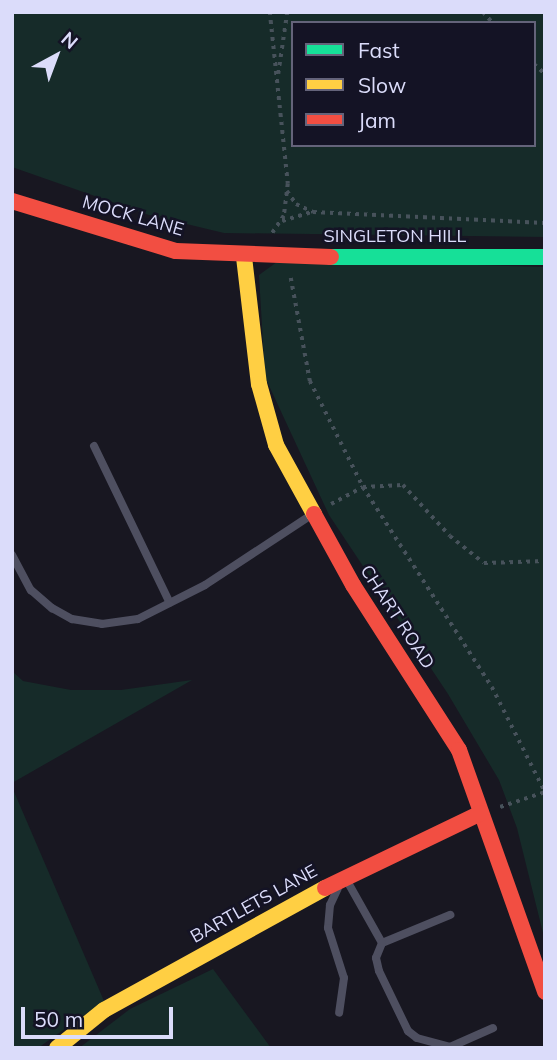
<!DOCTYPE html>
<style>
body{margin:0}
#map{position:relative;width:557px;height:1060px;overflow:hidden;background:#181721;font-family:Mulish,sans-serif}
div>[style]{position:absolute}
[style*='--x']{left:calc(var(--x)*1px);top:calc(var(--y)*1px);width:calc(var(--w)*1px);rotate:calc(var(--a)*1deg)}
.green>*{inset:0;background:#162b29}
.path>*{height:3.5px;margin-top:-1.75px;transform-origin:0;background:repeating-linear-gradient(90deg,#47525b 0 3.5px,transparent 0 8.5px)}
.lane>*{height:8px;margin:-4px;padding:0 4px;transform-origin:4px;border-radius:4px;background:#4e4f60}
.fast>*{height:16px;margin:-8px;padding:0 8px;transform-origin:8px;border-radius:8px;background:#16e098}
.slow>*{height:16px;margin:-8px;padding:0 8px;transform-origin:8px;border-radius:8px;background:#ffcf43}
.jam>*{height:16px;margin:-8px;padding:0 8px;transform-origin:8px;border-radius:8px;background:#f24e42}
span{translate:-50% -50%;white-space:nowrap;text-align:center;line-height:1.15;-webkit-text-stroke:5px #141325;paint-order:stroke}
.street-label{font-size:18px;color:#dbdcfa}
.frame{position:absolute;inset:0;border:14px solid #dbdcfa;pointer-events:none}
.legend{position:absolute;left:291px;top:21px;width:245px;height:126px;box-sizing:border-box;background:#141325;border:2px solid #64637a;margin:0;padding:9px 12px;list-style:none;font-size:21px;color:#dbdcfa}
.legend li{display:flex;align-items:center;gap:14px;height:35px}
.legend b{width:35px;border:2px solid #64637a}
.north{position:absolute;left:21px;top:21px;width:70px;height:70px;-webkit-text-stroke:5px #141325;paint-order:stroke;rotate:41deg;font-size:19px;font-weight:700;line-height:28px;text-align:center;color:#dbdcfa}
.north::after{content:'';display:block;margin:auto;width:24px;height:32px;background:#dbdcfa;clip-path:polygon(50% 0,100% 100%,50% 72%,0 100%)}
.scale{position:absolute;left:21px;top:1007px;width:152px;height:32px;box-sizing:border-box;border:4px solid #dbdcfa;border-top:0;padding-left:9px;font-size:21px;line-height:24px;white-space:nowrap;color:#dbdcfa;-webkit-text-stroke:5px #141325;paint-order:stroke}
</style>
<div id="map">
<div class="green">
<div style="clip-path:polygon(evenodd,12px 12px,545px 12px,545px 237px,224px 233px,149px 215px,12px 167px,12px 12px,293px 23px,534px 23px,534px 145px,293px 145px,293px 23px)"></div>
<div style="clip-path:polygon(281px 259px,545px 267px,545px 941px,517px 828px,499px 780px,448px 694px,329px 515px,265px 377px,259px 275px)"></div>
<div style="clip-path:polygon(12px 671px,23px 681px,71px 690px,121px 690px,192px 680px,12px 783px)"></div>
<div style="clip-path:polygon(12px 787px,104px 1001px,38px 1048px,12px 1048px)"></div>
<div style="clip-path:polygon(213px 969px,271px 1048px,79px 1048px,130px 1009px)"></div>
</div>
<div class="path">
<div style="--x:270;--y:12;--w:173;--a:84"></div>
<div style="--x:288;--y:184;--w:32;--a:97"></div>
<div style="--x:284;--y:216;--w:25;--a:124"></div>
<div style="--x:483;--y:12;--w:15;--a:48"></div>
<div style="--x:534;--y:64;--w:15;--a:42"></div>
<div style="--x:278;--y:74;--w:63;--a:-81.7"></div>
<div style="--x:287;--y:191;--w:16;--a:55"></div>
<div style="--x:296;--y:204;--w:19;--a:25"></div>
<div style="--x:313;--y:212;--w:232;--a:2.7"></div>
<div style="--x:282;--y:221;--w:30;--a:-17"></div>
<div style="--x:291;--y:278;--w:105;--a:79.5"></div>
<div style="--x:310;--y:381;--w:119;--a:63.4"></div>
<div style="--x:363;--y:487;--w:238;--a:57.2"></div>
<div style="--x:492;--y:687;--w:118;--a:63.2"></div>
<div style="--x:331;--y:504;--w:36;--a:-28"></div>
<div style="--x:363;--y:487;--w:40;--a:-2.9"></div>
<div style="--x:403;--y:485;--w:69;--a:47.3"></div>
<div style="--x:450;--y:536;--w:43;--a:38.5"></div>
<div style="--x:484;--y:563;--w:61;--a:-1.9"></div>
<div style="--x:500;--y:807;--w:47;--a:-18.4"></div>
</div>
<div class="lane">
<div style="--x:94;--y:446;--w:174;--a:64.2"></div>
<div style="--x:12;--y:555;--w:40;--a:62"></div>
<div style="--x:31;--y:590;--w:28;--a:41"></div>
<div style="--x:52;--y:608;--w:23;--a:29"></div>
<div style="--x:72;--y:619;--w:30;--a:9"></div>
<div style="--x:102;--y:624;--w:36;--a:-8"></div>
<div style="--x:138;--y:619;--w:75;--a:-26.9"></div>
<div style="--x:205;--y:585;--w:127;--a:-33.4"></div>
<div style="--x:346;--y:879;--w:73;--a:60.6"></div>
<div style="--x:382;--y:943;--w:74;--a:-22.4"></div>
<div style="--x:338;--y:888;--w:19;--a:115"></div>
<div style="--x:330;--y:905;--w:23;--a:95"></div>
<div style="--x:328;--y:928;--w:52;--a:72.3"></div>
<div style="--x:344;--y:978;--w:35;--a:98"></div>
<div style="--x:382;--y:943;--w:16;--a:112"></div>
<div style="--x:376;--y:958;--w:13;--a:77"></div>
<div style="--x:379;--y:971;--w:67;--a:64.2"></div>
<div style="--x:408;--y:1031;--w:11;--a:38"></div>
<div style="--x:417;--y:1038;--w:34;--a:15"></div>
<div style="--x:450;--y:1047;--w:47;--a:-23.8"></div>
</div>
<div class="fast">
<div style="--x:331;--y:257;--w:214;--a:0"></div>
</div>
<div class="slow">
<div style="--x:244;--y:257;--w:128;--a:83.3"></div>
<div style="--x:259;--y:384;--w:63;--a:74.4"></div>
<div style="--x:276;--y:445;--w:79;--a:61.2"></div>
<div style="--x:57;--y:1048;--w:60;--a:-39"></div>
<div style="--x:104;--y:1010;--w:252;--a:-28.9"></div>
</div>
<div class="jam">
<div style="--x:12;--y:201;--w:171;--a:17"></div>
<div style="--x:176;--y:251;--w:155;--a:2.2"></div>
<div style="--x:314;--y:514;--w:81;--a:61.2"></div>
<div style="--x:353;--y:585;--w:196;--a:57.3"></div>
<div style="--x:459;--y:750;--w:257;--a:70.4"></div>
<div style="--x:325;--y:888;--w:173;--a:-25.7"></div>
</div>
<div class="street-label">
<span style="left:133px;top:216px;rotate:16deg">MOCK LANE</span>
<span style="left:395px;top:236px">SINGLETON HILL</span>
<span style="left:397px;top:617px;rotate:57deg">CHART ROAD</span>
<span style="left:254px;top:904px;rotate:-29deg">BARTLETS LANE</span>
</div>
<div class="frame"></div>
<ul class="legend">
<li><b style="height:9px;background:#16e098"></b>Fast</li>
<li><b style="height:9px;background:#ffcf43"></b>Slow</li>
<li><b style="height:9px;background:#f24e42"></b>Jam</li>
</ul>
<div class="north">N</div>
<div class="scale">50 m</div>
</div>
